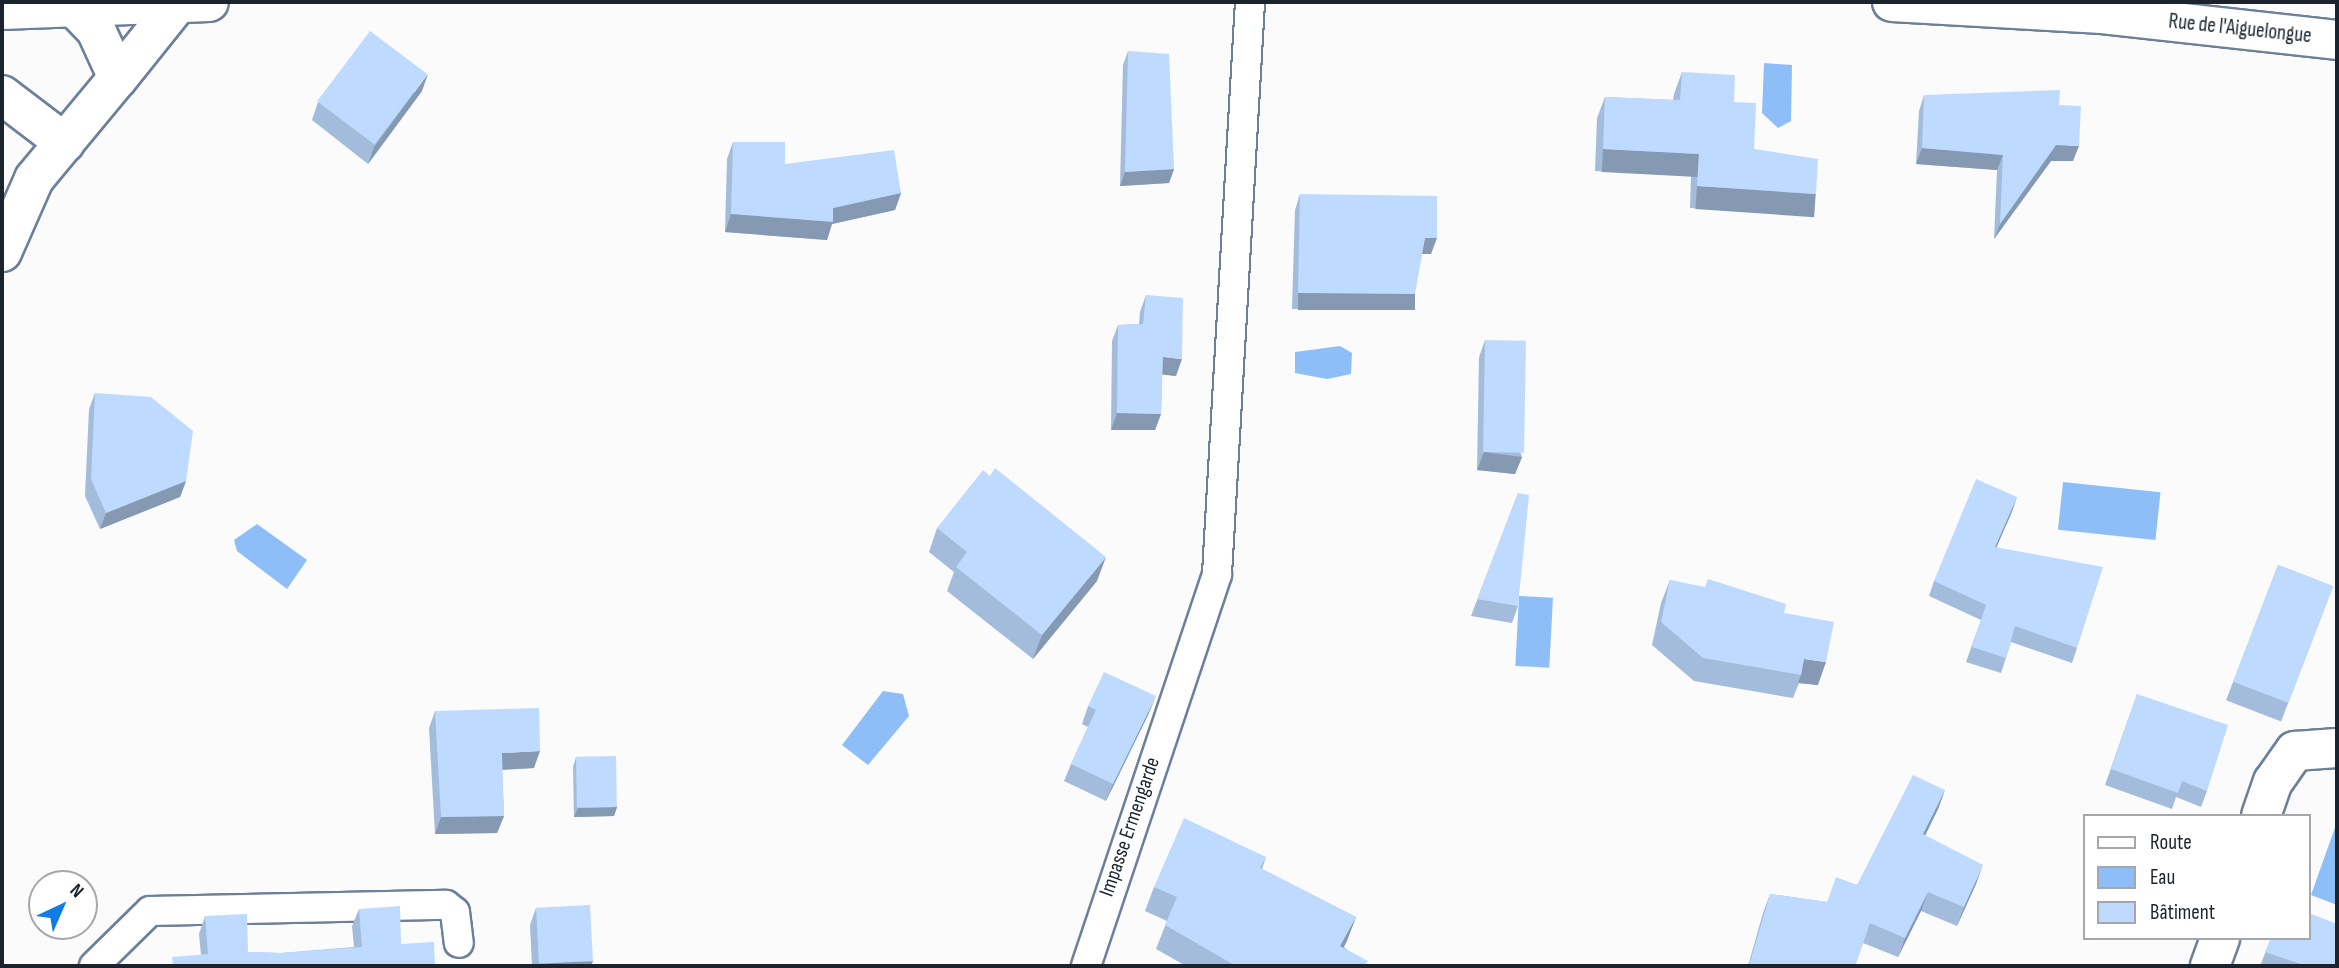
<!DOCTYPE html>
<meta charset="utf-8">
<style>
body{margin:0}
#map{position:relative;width:2339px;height:968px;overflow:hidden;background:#fbfbfb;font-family:"Sofia Sans Condensed",sans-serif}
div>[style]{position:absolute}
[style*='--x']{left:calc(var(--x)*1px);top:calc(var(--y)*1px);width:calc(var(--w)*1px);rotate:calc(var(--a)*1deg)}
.water>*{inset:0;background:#8ebef8;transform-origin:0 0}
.roads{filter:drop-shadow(2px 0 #6d8099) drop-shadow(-2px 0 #6d8099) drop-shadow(0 2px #6d8099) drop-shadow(0 -2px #6d8099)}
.service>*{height:28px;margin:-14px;padding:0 14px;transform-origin:14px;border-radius:14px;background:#fff}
.minor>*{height:38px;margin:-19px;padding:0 19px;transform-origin:19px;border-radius:19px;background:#fff}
.wall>*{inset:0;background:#a3bcdb;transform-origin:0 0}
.shaded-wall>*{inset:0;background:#8599b2;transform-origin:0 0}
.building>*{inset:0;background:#bedbff;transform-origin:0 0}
span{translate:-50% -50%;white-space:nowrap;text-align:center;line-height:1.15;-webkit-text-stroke:5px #fff;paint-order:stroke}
.street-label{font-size:21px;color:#1b232c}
.frame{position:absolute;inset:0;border:4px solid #1b232c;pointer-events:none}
.legend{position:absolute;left:2083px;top:814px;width:228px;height:126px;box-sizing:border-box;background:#fff;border:2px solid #a4a7ab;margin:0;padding:9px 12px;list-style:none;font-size:21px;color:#1b232c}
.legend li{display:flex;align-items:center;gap:14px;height:35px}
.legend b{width:35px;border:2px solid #a4a7ab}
.north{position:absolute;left:28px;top:870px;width:70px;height:70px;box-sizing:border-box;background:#fff;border:2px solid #a4a7ab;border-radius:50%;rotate:44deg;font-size:19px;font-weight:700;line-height:28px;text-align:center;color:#1b232c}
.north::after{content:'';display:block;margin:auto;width:24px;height:32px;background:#0f7de5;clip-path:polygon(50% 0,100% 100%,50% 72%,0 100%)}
</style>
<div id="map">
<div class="water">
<div style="clip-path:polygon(1764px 63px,1792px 65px,1791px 121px,1778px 128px,1762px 113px)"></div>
<div style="clip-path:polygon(1340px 346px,1352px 353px,1351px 374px,1327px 379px,1295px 373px,1295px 352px)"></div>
<div style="left:2063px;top:482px;width:98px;height:48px;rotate:6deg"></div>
<div style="clip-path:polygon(257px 524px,307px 560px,287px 589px,237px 551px,234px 540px)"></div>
<div style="left:1519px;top:596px;width:34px;height:70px;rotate:3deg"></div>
<div style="clip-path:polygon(883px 691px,903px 694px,909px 716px,868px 765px,842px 745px)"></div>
<div style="clip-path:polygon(2337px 822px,2337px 905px,2311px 895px)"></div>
</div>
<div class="roads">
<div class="service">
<div style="--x:94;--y:966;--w:78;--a:-44.5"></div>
<div style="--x:150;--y:911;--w:296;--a:-1.2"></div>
<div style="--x:446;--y:905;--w:11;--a:38"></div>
<div style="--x:455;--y:912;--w:31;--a:83"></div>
<div style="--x:1086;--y:966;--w:413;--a:-71.5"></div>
<div style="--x:1217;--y:574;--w:573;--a:-86.7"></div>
</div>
<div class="minor">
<div style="--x:1892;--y:2;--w:210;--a:3.3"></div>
<div style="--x:2102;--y:14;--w:236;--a:6.3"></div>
<div style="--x:2;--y:10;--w:207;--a:-2.2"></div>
<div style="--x:118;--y:78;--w:96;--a:-51.3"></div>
<div style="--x:2;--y:95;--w:79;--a:37.3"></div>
<div style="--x:2;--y:252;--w:80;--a:-66.3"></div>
<div style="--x:34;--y:179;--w:131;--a:-50.3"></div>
<div style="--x:118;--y:78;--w:53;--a:-114.6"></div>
<div style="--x:96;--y:30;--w:30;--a:-134"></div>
<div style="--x:2261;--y:816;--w:36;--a:-71"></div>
<div style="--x:2273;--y:782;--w:38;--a:-55"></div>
<div style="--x:2295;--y:751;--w:42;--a:-4.1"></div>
<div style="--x:2210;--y:966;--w:30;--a:-70"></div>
</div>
</div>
<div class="wall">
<div style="clip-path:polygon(1128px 51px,1174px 169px,1169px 183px,1120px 186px,1123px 65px)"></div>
<div style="clip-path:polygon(1682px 72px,1734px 102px,1754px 149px,1816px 194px,1808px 215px,1690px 208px,1691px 176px,1595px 171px,1597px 118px,1605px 97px,1673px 100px,1674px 94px)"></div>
<div style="clip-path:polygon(422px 91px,368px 164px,312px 120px,318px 102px)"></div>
<div style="clip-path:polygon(1924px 95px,2059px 105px,2073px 161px,2051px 161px,1994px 239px,1997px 170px,1916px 164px,1919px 111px)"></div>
<div style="clip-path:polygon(733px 142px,785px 164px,901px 193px,895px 210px,832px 224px,827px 240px,725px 232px,727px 159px)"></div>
<div style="clip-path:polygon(1300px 194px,1431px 254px,1422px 254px,1410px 310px,1292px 309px,1295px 210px)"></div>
<div style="clip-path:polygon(1146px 295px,1176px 376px,1162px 374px,1161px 414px,1155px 430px,1111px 430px,1112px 341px,1118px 325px,1139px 324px,1140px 312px)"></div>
<div style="clip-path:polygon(1485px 340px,1522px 457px,1515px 474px,1477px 470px,1479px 357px)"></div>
<div style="clip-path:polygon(95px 393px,186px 481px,180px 497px,100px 529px,85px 496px,89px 409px)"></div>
<div style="clip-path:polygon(1518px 493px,1518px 606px,1512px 623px,1471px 616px)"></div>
<div style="clip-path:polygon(2017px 497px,1996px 547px,2077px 648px,2072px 663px,2011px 642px,2001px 673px,1966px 662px,1981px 620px,1929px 596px,1934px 581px)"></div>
<div style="clip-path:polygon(937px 528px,1097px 581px,1033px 659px,947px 591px,954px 572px,929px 552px)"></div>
<div style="left:2278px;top:565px;width:59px;height:145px;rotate:21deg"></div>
<div style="clip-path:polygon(1670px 580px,1784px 613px,1818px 685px,1799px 683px,1793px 698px,1694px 681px,1652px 645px,1661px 603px)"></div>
<div style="clip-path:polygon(2137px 694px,2207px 791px,2201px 807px,2176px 797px,2172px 809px,2105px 785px)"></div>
<div style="clip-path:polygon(1088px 706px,1149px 713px,1106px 801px,1064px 781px,1071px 764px,1088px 727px,1082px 724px)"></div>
<div style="clip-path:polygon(435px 711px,534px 768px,502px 770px,504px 816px,497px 833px,435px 834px,429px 728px)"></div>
<div style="clip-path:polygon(576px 757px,617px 807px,614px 816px,574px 817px,573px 767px)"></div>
<div style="clip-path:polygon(1945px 790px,1938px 809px,1925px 836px,1976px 884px,1957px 926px,1921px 911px,1898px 957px,1863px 943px,1855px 966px,1748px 966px,1763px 913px,1770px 894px,1827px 902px,1857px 885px)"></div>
<div style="clip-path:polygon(1266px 857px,1262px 869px,1356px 917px,1344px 947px,1366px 966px,1186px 966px,1156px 949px,1167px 921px,1145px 911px,1154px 887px)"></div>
<div style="clip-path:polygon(536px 908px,591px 966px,532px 966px,530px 925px)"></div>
<div style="clip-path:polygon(359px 909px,401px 944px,435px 966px,201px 955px,199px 934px,205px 916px,248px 952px,281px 953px,354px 947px,352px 926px)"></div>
<div style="clip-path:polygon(2271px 938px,2337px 966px,2260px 966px)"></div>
</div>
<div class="shaded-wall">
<div style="clip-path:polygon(428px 74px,422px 91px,368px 164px,374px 147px)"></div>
<div style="clip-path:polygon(2056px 145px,2079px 146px,2073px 161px,2051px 161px,1994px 239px,2000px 224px)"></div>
<div style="clip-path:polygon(1922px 148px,2003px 155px,1997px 170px,1916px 164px)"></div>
<div style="left:1603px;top:149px;width:96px;height:23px;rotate:3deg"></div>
<div style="clip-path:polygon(1174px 169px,1169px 183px,1120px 186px,1125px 172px)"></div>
<div style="left:1697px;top:186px;width:119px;height:23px;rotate:4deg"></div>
<div style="clip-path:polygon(901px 193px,895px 210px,832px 224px,827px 240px,725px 232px,731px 214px,833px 208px)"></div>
<div style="clip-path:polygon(1425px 238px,1437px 238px,1431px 254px,1419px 254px)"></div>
<div style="left:1298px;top:293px;width:117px;height:17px"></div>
<div style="clip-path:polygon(1163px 357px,1182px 359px,1176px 376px,1157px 374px)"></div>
<div style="clip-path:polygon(1117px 413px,1161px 414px,1155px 430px,1111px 430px)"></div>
<div style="clip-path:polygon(1484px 452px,1522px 457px,1515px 474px,1477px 470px)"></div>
<div style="clip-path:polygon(186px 481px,180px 497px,100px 529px,106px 513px)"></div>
<div style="clip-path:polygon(2017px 497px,2012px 512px,1990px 562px,1995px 547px)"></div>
<div style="clip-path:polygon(1106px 557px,1097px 581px,1033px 659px,1042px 635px)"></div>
<div style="clip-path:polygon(1804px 659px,1826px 662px,1818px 685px,1798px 683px,1801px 675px)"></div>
<div style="clip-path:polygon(1156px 696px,1149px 713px,1106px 801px,1113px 784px)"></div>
<div style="clip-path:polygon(540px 751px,534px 768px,496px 770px,502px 753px)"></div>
<div style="clip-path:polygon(1945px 790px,1938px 809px,1916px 854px,1923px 834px)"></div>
<div style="clip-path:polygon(617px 807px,614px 816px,574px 817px,578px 808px)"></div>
<div style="clip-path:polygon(504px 816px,497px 833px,435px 834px,441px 817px)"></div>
<div style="clip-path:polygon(1983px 865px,1976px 884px,1957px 926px,1964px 907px)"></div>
<div style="clip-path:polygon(1928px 892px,1921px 911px,1898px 957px,1905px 938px)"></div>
<div style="clip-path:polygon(1356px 917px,1347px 941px,1333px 966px,1340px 946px)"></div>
<div style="clip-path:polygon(593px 961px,591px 966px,538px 966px,539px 963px)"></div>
</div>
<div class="building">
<div style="left:370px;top:31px;width:72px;height:88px;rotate:37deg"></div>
<div style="clip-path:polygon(1128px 51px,1169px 54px,1174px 169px,1125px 172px)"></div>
<div style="clip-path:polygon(1682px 72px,1735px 75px,1734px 102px,1756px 103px,1754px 149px,1818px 159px,1816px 194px,1697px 186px,1699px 154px,1603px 149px,1605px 97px,1680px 100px)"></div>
<div style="clip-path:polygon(2060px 90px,2059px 105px,2081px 106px,2079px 146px,2056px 145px,2000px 224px,2003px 155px,1922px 148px,1924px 95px)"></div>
<div style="clip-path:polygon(733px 142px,785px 142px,785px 164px,894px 150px,901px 193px,833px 208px,833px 222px,731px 214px)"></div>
<div style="clip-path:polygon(1300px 194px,1437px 196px,1437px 238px,1425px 238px,1415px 294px,1298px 293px)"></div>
<div style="clip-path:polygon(1146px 295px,1183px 298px,1182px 359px,1163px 357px,1161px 414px,1117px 413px,1118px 325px,1143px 324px)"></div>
<div style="left:1485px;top:340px;width:41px;height:112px;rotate:1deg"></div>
<div style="clip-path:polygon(95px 393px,151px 397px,193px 431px,186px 481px,106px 513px,91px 479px)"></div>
<div style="clip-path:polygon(995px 468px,1106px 557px,1042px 635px,956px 567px,967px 552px,937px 528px,983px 470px,990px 476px)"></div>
<div style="clip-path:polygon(1976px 479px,2017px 497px,1995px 547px,2103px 567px,2077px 648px,2015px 626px,2006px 658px,1972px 647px,1986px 605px,1934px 581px)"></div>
<div style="clip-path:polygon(1518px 493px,1529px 495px,1518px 606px,1477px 599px)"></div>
<div style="left:2278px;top:565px;width:59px;height:125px;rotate:21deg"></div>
<div style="clip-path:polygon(1708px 579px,1786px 604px,1784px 613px,1834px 622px,1826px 662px,1804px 659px,1801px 675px,1703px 658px,1661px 622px,1670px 580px,1705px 587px)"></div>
<div style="clip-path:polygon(1104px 672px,1156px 696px,1113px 784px,1071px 764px,1096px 710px,1088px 706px)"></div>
<div style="clip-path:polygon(2137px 694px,2228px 725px,2207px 791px,2182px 781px,2178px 793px,2111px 769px)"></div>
<div style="clip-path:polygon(539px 708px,540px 751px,502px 753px,504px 816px,441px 817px,435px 711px)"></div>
<div style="left:616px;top:756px;width:51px;height:40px;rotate:89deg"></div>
<div style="clip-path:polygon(1913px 775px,1945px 790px,1923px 834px,1983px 865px,1964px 907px,1928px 892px,1905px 938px,1870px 923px,1855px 966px,1749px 966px,1770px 894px,1827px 902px,1836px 877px,1857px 885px)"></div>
<div style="clip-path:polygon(1184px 818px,1266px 857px,1260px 868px,1356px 917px,1340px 946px,1368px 961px,1365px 966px,1236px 966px,1165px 925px,1177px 897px,1154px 887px)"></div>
<div style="left:590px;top:905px;width:56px;height:54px;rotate:87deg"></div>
<div style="clip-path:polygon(400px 906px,401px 944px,434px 942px,435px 966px,173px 966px,172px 957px,208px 954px,205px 916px,247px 914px,248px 952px,281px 953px,362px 947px,359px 909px)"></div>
<div style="clip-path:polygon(2309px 913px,2337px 924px,2337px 966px,2307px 966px,2265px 952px,2271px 938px,2309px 938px)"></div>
</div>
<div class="street-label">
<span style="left:2240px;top:29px;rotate:6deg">Rue de l'Aiguelongue</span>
<span style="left:1130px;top:827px;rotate:-71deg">Impasse Ermengarde</span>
</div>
<div class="frame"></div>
<ul class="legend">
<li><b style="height:9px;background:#fff"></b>Route</li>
<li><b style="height:19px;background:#8ebef8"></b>Eau</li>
<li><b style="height:19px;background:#bedbff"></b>Bâtiment</li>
</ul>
<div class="north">N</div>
</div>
